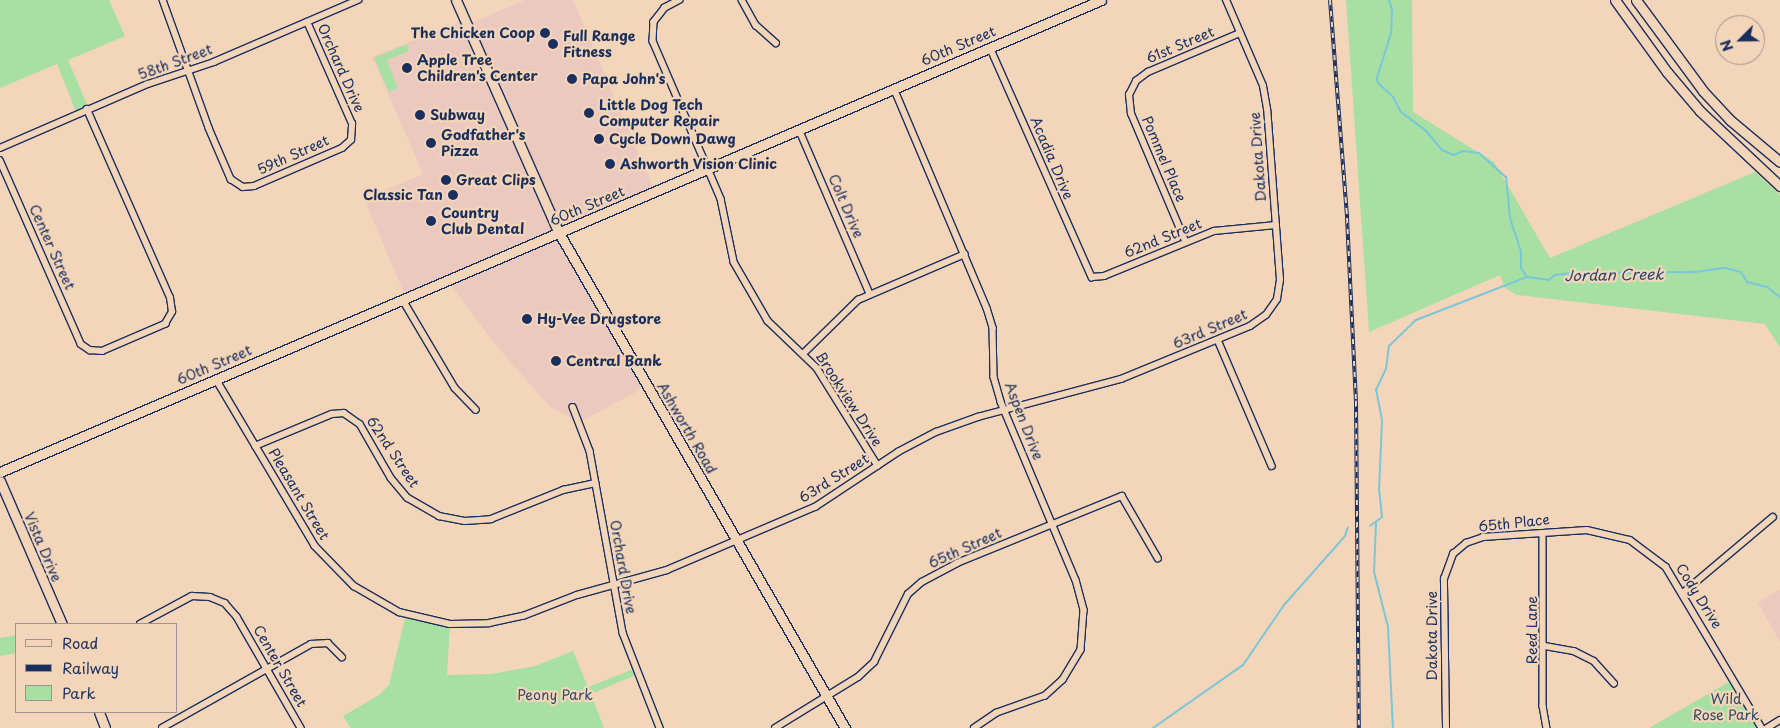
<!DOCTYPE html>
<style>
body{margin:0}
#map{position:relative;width:1780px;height:728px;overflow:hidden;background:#f3d6b9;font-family:"Playpen Sans",sans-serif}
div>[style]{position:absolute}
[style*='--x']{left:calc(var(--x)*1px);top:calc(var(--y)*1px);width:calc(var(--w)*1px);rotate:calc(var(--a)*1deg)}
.built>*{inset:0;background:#ecc9bf}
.green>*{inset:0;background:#a8e0a4}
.stream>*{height:2px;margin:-1px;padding:0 1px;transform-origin:1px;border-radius:1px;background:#79c7d8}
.roads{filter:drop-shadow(1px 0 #1b2f5e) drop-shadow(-1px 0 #1b2f5e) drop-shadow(0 1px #1b2f5e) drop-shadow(0 -1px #1b2f5e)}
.street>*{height:5.5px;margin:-2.75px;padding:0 2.75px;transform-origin:2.75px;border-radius:2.75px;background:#f3d6b9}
.secondary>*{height:9px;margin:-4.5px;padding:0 4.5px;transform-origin:4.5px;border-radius:4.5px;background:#f3d6b9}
.rail>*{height:4px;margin-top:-2px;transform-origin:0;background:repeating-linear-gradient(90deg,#f3d6b9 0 5.5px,#1b2f5e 0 11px);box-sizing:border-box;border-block:1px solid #1b2f5e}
.dots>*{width:14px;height:14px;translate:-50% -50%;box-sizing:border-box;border:2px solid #f3d6b9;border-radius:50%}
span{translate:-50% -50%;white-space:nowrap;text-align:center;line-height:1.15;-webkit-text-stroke:4.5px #f3d6b9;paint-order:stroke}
.poi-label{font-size:14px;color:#1b2f5e;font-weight:700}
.right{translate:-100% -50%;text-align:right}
.left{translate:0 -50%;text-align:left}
.street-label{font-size:14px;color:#1b2f5e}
.park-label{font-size:14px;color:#304a68}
.water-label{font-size:15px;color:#294670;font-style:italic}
.legend{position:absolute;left:15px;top:623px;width:162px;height:90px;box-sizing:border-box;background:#f3d6b9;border:1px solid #9d9395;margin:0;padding:6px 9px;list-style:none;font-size:15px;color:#1b2f5e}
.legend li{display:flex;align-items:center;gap:10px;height:25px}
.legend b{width:25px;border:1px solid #9d9395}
.north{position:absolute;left:1715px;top:15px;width:50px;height:50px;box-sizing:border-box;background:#f3d6b9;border:1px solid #9d9395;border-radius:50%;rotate:247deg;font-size:14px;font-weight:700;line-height:20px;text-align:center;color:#1b2f5e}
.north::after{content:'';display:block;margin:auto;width:18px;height:22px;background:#1b2f5e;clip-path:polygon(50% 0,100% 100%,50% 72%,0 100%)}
</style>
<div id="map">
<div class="built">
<div style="clip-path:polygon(524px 0,573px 0,655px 192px,559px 233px,647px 386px,580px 422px,550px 407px,494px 343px,448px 281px,406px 298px,364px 199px,423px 174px,372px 57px,464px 20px,467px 25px)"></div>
<div style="clip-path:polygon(1780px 589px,1780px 642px,1758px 603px)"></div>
</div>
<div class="green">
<div style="clip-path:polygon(0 0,109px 0,125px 36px,68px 60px,89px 109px,77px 114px,57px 64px,0 88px)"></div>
<div style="clip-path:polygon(1346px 0,1412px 0,1413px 112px,1494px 162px,1550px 258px,1755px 172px,1780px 195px,1780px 348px,1765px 324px,1517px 295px,1505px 288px,1500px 275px,1369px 332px)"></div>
<div style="clip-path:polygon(407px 44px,409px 51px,387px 60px,398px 88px,389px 92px,374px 58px)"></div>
<div style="clip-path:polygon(406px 614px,450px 624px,447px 675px,491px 674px,535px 666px,573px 651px,588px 687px,636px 668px,638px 674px,591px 694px,604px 728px,351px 728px,343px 716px,379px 695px,389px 685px)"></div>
<div style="clip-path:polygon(16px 635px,16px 653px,0 656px,0 638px)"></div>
<div style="clip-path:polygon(1734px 679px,1762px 728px,1649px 728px)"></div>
</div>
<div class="stream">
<div style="--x:1389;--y:0;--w:9;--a:72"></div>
<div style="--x:1392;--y:9;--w:24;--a:92"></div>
<div style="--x:1391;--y:33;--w:47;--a:107.3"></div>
<div style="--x:1377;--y:78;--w:5;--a:79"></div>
<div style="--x:1378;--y:83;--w:21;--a:43"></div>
<div style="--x:1393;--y:97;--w:17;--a:62"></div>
<div style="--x:1401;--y:112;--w:31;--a:37"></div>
<div style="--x:1426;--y:131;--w:25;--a:50"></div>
<div style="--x:1442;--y:150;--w:13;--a:23"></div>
<div style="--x:1454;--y:155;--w:10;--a:-24"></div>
<div style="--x:1463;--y:151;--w:16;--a:7"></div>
<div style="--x:1479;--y:153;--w:36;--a:42"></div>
<div style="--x:1506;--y:177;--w:41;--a:84.4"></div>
<div style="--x:1510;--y:218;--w:35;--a:72"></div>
<div style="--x:1521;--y:251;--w:17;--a:90"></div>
<div style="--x:1521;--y:268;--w:11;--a:56"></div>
<div style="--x:1527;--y:277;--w:22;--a:8"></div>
<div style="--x:1549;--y:280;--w:8;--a:-40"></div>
<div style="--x:1555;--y:275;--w:16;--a:-7"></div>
<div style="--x:1571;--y:273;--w:124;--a:-0.5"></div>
<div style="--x:1695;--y:272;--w:30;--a:-8"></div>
<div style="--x:1725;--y:268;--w:16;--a:14"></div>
<div style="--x:1741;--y:272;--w:12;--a:59"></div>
<div style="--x:1747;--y:282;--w:21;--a:14"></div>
<div style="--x:1767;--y:287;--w:16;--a:38"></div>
<div style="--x:1376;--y:523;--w:49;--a:92.3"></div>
<div style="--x:1374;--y:572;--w:57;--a:75.7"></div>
<div style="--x:1388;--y:627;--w:101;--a:87.2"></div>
<div style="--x:1370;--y:526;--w:15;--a:-37"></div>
<div style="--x:1382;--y:517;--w:27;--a:-96"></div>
<div style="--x:1379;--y:490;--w:70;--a:-87.5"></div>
<div style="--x:1382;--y:420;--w:31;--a:-101"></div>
<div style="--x:1376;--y:390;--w:23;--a:-65"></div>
<div style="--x:1386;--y:369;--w:23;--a:-83"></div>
<div style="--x:1389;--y:346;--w:37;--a:-44"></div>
<div style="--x:1416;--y:320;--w:119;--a:-21.2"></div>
<div style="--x:1153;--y:728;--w:110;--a:-35"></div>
<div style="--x:1243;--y:665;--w:73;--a:-55.7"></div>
<div style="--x:1284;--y:605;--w:92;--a:-48.5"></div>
<div style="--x:1345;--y:536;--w:9;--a:-72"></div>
</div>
<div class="roads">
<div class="street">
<div style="--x:163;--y:0;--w:136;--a:70.2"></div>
<div style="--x:209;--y:128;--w:56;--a:66.7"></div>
<div style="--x:231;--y:179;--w:14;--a:34"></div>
<div style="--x:243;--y:187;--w:11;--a:-5"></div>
<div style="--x:254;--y:186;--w:96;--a:-23.4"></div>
<div style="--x:342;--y:148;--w:12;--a:-42"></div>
<div style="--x:351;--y:140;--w:16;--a:-86"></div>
<div style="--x:352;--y:124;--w:111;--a:-113.8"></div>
<div style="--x:680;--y:0;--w:17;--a:152"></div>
<div style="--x:665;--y:8;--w:18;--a:128"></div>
<div style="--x:654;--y:22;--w:19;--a:93"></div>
<div style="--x:653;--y:41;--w:172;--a:66.7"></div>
<div style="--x:721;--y:199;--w:64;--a:78.3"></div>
<div style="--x:734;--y:262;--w:68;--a:60"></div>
<div style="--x:768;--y:321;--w:68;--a:43.8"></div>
<div style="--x:817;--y:368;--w:115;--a:58.1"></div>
<div style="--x:742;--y:0;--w:29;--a:61"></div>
<div style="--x:756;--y:25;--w:27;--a:42"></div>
<div style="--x:990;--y:47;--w:252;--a:66.1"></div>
<div style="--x:1092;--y:277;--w:12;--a:-5"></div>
<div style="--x:1104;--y:276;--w:119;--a:-22.2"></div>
<div style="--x:1214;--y:231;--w:62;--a:-5.5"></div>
<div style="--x:894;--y:88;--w:239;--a:67.1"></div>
<div style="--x:987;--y:308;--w:21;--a:73"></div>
<div style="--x:993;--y:328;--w:49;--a:88.8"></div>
<div style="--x:994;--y:377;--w:26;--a:74"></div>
<div style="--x:1001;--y:402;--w:193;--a:67.2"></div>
<div style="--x:1076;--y:580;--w:31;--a:75"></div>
<div style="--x:1084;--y:610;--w:40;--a:94.3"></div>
<div style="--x:1081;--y:650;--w:35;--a:121"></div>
<div style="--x:1063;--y:680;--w:24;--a:138"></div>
<div style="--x:1045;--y:696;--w:51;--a:160.5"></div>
<div style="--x:997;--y:713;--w:27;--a:146"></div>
<div style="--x:799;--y:129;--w:180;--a:66.7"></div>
<div style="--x:0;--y:148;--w:161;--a:-23.4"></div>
<div style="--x:148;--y:84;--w:70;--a:-18.4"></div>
<div style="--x:214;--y:62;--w:157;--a:-23.3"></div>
<div style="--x:0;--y:160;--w:201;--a:66.2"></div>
<div style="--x:81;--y:344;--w:11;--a:34"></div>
<div style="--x:90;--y:350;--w:12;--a:5"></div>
<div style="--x:102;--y:351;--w:69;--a:-23.2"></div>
<div style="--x:165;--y:324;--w:14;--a:-60"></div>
<div style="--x:172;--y:312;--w:14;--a:-98"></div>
<div style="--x:170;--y:298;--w:206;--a:-113.8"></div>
<div style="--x:1185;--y:241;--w:138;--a:-113"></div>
<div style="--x:1131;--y:114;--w:19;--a:-96"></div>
<div style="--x:1129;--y:95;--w:16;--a:-63"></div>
<div style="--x:1136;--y:81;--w:15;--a:-37"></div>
<div style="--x:1148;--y:72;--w:100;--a:-23"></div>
<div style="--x:403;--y:300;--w:102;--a:59.4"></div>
<div style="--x:455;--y:388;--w:30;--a:46"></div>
<div style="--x:1218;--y:340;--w:137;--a:66.8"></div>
<div style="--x:804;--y:353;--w:76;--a:-44.5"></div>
<div style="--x:858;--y:300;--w:116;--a:-23.3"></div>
<div style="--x:216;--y:379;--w:194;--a:59.3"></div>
<div style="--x:315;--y:546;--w:56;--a:45.7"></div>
<div style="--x:354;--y:586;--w:52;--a:30"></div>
<div style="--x:399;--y:612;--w:52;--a:13.2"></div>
<div style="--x:450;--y:624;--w:39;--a:-1"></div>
<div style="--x:489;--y:623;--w:35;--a:-12"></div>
<div style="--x:523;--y:616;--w:58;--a:-21.3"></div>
<div style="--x:577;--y:595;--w:93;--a:-15.5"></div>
<div style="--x:667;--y:570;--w:161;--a:-23.1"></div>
<div style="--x:815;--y:507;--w:100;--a:-33.5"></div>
<div style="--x:898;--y:452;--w:43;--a:-27.8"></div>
<div style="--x:936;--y:432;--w:45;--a:-19.7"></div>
<div style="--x:978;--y:417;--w:148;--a:-14.9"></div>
<div style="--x:1121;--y:379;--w:139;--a:-22.3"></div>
<div style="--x:1250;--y:326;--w:19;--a:-35"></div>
<div style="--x:1266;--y:315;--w:19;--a:-55"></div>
<div style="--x:1277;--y:299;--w:19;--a:-81"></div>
<div style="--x:1280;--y:280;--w:171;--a:-94.3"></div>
<div style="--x:1267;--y:109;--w:23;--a:-100"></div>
<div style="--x:1263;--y:86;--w:94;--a:-113.3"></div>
<div style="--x:573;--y:407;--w:47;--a:68.9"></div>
<div style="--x:590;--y:451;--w:185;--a:79.7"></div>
<div style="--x:623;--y:633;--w:102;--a:68.7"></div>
<div style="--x:255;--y:446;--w:83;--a:-22.6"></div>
<div style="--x:332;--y:414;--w:12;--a:-5"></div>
<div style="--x:344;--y:413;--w:19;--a:35"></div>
<div style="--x:360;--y:424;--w:62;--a:60.1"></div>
<div style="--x:391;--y:478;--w:26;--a:50"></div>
<div style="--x:408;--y:498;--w:36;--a:30"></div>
<div style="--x:439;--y:516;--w:26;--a:11"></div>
<div style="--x:465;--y:521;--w:26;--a:-4"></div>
<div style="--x:491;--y:519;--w:78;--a:-21.9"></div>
<div style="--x:563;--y:490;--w:33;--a:-12"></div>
<div style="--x:1543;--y:533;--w:173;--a:90"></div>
<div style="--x:1543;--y:706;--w:22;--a:80"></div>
<div style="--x:1684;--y:592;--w:116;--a:-40.1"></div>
<div style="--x:140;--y:624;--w:59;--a:-28.3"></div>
<div style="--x:192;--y:596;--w:18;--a:3"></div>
<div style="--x:210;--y:597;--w:16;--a:22"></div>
<div style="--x:225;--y:603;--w:18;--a:49"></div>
<div style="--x:237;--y:617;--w:128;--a:60"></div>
<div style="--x:1545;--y:646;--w:29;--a:10"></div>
<div style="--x:1574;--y:651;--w:22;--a:27"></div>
<div style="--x:1594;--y:661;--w:30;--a:48"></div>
<div style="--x:162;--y:728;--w:171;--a:-29.4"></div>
<div style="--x:311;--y:644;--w:17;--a:-3"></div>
<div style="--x:328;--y:643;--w:20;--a:45"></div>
<div style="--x:775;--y:728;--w:97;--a:-31.6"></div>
<div style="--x:858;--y:677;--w:22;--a:-43"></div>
<div style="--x:874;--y:662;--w:76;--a:-63.4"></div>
<div style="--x:908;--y:594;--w:18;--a:-41"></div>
<div style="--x:922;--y:582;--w:40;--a:-28"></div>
<div style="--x:957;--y:563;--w:178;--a:-22.1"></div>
<div style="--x:1122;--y:496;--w:72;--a:59.9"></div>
<div style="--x:1446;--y:728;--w:149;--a:-90.8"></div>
<div style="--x:1444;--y:579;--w:27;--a:-70"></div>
<div style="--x:1453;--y:554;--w:17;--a:-40"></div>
<div style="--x:1466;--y:543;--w:18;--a:-19"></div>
<div style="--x:1483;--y:537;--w:104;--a:-3.9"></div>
<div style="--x:1587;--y:530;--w:44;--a:13.1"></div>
<div style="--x:1630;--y:540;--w:45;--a:36.9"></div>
<div style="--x:1666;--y:567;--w:187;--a:59.2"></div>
<div style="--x:1767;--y:728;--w:15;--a:-32"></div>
</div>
<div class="secondary">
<div style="--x:456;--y:0;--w:255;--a:66.2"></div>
<div style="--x:559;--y:233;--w:572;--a:59.98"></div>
<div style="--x:1615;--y:0;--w:89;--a:54.2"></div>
<div style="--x:1667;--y:72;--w:51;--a:49.8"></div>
<div style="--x:1700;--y:111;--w:110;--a:43.2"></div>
<div style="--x:1636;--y:0;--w:113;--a:53.6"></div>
<div style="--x:1703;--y:91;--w:40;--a:47"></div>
<div style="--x:1730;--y:120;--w:65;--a:40"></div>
<div style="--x:0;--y:472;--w:1198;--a:-23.2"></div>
<div style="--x:0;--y:481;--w:156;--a:66.6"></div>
<div style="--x:99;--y:712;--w:17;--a:69"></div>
</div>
</div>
<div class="rail">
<div style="--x:1330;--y:0;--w:219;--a:85.5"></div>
<div style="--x:1347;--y:218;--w:183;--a:87.2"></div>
<div style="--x:1356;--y:401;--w:327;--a:89.5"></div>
</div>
<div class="dots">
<div style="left:545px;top:33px;background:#1b2f5e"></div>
<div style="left:553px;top:44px;background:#1b2f5e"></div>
<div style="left:407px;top:68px;background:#1b2f5e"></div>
<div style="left:572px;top:79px;background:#1b2f5e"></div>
<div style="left:589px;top:113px;background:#1b2f5e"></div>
<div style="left:420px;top:115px;background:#1b2f5e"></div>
<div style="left:599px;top:139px;background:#1b2f5e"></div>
<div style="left:431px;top:143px;background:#1b2f5e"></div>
<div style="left:610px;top:164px;background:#1b2f5e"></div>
<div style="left:446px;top:180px;background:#1b2f5e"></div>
<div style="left:453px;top:195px;background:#1b2f5e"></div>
<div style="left:431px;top:221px;background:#1b2f5e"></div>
<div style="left:527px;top:319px;background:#1b2f5e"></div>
<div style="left:556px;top:361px;background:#1b2f5e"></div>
</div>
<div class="poi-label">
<span class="right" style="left:535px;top:33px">The Chicken Coop</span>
<span class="left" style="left:563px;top:44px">Full Range<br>Fitness</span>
<span class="left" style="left:417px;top:68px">Apple Tree<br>Children's Center</span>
<span class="left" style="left:582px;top:79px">Papa John's</span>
<span class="left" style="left:599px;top:113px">Little Dog Tech<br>Computer Repair</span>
<span class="left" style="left:430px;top:115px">Subway</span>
<span class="left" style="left:441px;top:143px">Godfather's<br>Pizza</span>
<span class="left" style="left:609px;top:139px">Cycle Down Dawg</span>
<span class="left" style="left:620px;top:164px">Ashworth Vision Clinic</span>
<span class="left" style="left:456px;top:180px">Great Clips</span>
<span class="right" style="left:443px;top:195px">Classic Tan</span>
<span class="left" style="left:441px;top:221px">Country<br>Club Dental</span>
<span class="left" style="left:537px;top:319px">Hy-Vee Drugstore</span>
<span class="left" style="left:566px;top:361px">Central Bank</span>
</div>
<div class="street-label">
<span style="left:1180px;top:45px;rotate:-23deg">61st Street</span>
<span style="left:958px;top:46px;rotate:-23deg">60th Street</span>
<span style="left:175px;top:62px;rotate:-20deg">58th Street</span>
<span style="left:341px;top:68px;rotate:66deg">Orchard Drive</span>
<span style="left:293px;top:155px;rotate:-24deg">59th Street</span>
<span style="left:1258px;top:157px;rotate:-94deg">Dakota Drive</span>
<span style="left:1052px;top:158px;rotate:67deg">Acadia Drive</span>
<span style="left:1164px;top:159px;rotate:67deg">Pommel Place</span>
<span style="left:587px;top:206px;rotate:-23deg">60th Street</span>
<span style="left:846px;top:206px;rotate:67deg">Colt Drive</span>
<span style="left:1163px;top:238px;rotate:-22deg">62nd Street</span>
<span style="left:52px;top:247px;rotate:66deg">Center Street</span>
<span style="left:1210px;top:329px;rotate:-23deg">63rd Street</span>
<span style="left:214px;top:365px;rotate:-23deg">60th Street</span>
<span style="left:849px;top:399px;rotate:57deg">Brookview Drive</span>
<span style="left:1024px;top:421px;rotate:69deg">Aspen Drive</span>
<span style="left:687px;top:428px;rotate:60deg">Ashworth Road</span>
<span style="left:393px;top:452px;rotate:56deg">62nd Street</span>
<span style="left:834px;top:478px;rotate:-32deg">63rd Street</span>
<span style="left:299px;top:494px;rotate:59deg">Pleasant Street</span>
<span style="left:1514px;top:523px;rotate:-6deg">65th Place</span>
<span style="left:43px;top:547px;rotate:67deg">Vista Drive</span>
<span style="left:965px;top:548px;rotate:-24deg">65th Street</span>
<span style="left:623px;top:567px;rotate:80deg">Orchard Drive</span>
<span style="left:1699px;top:596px;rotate:58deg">Cody Drive</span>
<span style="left:1532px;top:630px;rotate:-90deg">Reed Lane</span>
<span style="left:1432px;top:636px;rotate:-90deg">Dakota Drive</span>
<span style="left:280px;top:666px;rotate:60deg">Center Street</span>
</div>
<div class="park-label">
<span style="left:555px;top:695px">Peony Park</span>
<span style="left:1726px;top:707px">Wild<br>Rose Park</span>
</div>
<div class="water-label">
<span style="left:1614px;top:274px;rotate:-1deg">Jordan Creek</span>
</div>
<ul class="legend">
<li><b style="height:6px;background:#f3d6b9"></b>Road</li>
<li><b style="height:6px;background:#1b2f5e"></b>Railway</li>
<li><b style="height:14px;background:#a8e0a4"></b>Park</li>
</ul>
<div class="north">N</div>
</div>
